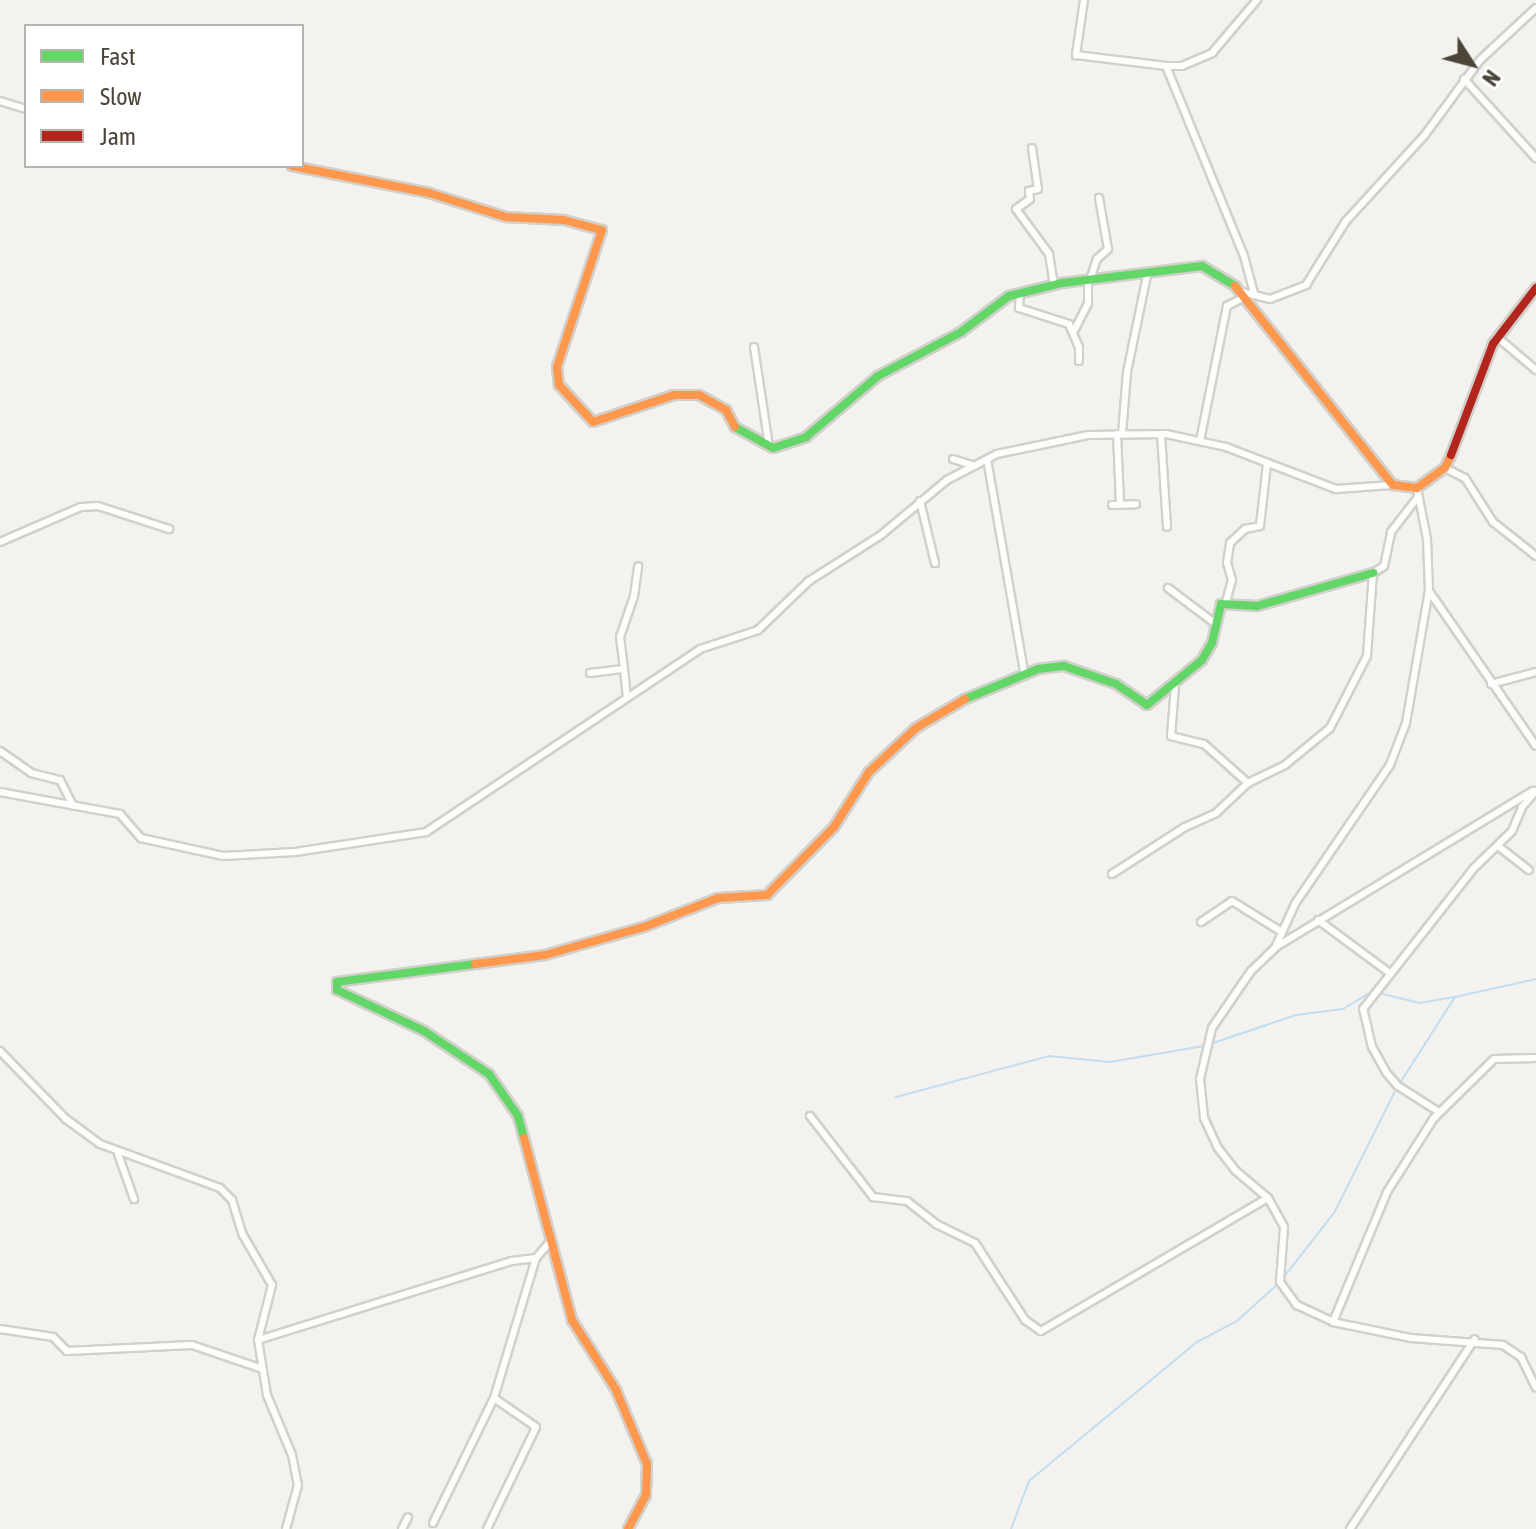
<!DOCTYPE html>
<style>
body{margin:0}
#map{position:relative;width:1536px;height:1529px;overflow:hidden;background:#f4f2ee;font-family:"Asap Condensed",sans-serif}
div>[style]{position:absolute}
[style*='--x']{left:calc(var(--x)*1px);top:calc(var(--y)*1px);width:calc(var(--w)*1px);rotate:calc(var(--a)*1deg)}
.stream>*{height:2px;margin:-1px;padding:0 1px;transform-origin:1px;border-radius:1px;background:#c0ddf1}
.roads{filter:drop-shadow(2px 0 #d2d0cb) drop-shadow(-2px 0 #d2d0cb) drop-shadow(0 2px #d2d0cb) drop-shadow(0 -2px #d2d0cb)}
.street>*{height:6px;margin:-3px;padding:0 3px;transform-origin:3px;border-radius:3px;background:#fdfdfc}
.fast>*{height:8px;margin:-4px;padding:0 4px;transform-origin:4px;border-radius:4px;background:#63d668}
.slow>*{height:8px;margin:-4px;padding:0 4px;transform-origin:4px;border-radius:4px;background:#ff974d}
.jam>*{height:8px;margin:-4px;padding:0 4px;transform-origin:4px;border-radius:4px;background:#b3261e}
span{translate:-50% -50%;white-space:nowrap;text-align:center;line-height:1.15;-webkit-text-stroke:6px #fff;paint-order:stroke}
.legend{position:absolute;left:24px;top:24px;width:280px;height:144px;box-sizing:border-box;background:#fff;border:2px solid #b7b4b0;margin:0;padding:10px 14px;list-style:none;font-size:24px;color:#4b4439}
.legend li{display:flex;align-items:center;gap:16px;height:40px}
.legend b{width:40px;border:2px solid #b7b4b0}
.north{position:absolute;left:1432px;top:24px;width:80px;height:80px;-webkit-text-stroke:6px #fff;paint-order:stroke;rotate:126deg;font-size:22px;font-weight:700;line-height:32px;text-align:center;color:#4b4439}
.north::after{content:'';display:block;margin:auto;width:28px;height:36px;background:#4b4439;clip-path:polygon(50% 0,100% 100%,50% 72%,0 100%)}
</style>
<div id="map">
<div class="stream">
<div style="--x:1379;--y:993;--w:42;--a:13.7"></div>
<div style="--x:1420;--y:1003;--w:36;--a:-10"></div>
<div style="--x:1400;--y:1083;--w:102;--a:-57.4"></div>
<div style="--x:1455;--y:997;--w:83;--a:-12.5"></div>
<div style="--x:896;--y:1097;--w:158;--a:-15"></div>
<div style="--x:1049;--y:1056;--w:61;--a:5.6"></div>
<div style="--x:1110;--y:1062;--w:95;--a:-9.7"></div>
<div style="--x:1204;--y:1046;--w:97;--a:-18.6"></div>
<div style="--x:1296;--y:1015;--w:47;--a:-7.3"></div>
<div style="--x:1343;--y:1009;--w:35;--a:-31"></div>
<div style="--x:1283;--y:1278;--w:83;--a:-51.9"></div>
<div style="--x:1334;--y:1213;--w:139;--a:-63.4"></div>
<div style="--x:1011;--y:1529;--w:51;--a:-69.4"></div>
<div style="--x:1029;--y:1481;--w:218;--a:-39.6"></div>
<div style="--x:1197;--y:1342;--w:45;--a:-27.7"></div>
<div style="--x:1237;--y:1321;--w:57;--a:-42.1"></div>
</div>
<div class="roads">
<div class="street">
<div style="--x:1084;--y:0;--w:56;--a:98.3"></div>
<div style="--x:1076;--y:55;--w:91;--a:7"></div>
<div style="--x:1166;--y:66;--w:16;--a:0"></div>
<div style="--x:1182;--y:66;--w:33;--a:-23"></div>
<div style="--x:1212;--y:53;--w:70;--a:-49.7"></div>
<div style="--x:1166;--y:66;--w:205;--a:67.7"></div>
<div style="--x:1244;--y:256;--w:39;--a:75"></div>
<div style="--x:1464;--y:79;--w:107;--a:47.7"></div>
<div style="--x:0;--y:101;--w:27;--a:17"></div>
<div style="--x:1032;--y:148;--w:41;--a:81.7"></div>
<div style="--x:1038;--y:189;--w:9;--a:167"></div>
<div style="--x:1029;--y:191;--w:8;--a:83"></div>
<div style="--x:1030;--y:199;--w:17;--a:144"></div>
<div style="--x:1016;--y:209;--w:56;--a:53.7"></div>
<div style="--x:1049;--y:254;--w:31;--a:81"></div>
<div style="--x:1090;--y:280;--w:22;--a:-72"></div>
<div style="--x:1097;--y:259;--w:15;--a:-42"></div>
<div style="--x:1108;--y:249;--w:52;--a:-100"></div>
<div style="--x:1242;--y:292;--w:29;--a:14"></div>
<div style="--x:1270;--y:299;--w:39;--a:-21"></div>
<div style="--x:1306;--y:285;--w:75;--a:-58"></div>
<div style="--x:1346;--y:221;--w:115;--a:-47.5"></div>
<div style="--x:1424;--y:136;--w:94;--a:-53.6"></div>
<div style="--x:1480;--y:60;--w:76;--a:-42.9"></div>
<div style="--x:1020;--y:294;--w:14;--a:94"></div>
<div style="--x:1019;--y:308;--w:52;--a:17.7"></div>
<div style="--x:1069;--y:324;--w:25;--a:67"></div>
<div style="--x:1079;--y:347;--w:14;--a:90"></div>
<div style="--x:1074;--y:331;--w:31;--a:-63"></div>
<div style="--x:1088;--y:303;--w:23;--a:-90"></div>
<div style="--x:1497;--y:337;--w:51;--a:40.2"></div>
<div style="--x:754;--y:347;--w:100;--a:81.4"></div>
<div style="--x:1117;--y:434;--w:69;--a:87.5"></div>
<div style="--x:1122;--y:434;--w:62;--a:-85.4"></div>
<div style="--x:1127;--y:372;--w:99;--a:-78.3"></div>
<div style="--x:1161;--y:434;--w:93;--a:86.3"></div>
<div style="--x:1200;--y:441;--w:138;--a:-78.7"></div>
<div style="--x:1227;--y:306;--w:20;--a:-27"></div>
<div style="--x:953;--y:459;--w:20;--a:18"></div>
<div style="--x:987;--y:459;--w:220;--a:80.1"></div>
<div style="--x:1445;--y:468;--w:22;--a:27"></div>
<div style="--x:1465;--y:478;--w:52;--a:57.5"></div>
<div style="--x:1493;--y:522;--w:55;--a:38.3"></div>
<div style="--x:1417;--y:488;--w:52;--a:78.9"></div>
<div style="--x:1427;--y:539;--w:51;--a:87.8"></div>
<div style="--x:1429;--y:590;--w:135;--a:99.8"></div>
<div style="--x:1406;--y:723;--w:45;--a:110.9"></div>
<div style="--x:1390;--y:765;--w:168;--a:124.4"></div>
<div style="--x:1295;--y:904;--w:48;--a:114.4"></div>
<div style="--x:1275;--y:948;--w:33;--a:136"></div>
<div style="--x:1251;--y:971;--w:69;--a:124.4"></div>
<div style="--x:1212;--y:1028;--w:52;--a:103.2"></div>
<div style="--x:1200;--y:1079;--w:39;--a:84"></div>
<div style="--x:1204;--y:1118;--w:33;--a:65"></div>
<div style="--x:1218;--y:1148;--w:29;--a:52"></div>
<div style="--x:1236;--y:1171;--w:42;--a:40.2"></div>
<div style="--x:1268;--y:1198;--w:33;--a:61"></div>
<div style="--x:1284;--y:1227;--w:55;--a:94.2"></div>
<div style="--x:1280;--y:1282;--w:29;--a:54"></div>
<div style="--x:1297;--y:1305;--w:40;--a:25"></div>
<div style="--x:1333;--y:1322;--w:80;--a:11.6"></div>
<div style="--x:1411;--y:1338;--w:92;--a:4.4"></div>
<div style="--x:1503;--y:1345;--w:22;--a:34"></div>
<div style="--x:1521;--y:1357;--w:34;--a:64"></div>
<div style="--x:920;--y:501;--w:64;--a:76.4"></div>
<div style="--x:1112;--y:505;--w:24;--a:-2"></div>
<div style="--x:0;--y:542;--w:88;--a:-23.4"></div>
<div style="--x:81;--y:507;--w:17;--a:-3"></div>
<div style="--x:98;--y:506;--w:75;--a:17.9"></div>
<div style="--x:1168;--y:588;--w:60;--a:36.9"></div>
<div style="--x:1429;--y:591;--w:188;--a:55.4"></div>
<div style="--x:1226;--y:602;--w:23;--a:-75"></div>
<div style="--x:1232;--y:580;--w:18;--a:-106"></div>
<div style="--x:1227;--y:563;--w:20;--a:-81"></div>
<div style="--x:1230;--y:543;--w:21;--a:-43"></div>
<div style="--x:1245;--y:529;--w:15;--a:-11"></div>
<div style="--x:1260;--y:526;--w:62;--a:-83.6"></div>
<div style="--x:624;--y:669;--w:32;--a:-97"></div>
<div style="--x:620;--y:637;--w:43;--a:-71.1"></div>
<div style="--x:634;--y:596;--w:30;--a:-82"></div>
<div style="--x:590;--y:673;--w:34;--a:-7"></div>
<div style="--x:624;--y:669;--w:27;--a:84"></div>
<div style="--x:1491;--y:684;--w:47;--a:-14.9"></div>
<div style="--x:1175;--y:686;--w:50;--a:94.6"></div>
<div style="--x:1171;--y:736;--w:34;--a:14"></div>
<div style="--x:1204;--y:744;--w:59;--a:41.6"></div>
<div style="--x:0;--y:751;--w:38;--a:35"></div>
<div style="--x:31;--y:773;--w:30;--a:14"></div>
<div style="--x:60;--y:780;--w:29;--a:63"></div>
<div style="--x:0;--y:792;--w:122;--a:10.4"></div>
<div style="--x:120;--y:814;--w:32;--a:49"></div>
<div style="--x:141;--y:838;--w:84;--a:12.4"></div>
<div style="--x:223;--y:856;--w:72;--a:-3.2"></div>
<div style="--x:295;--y:852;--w:133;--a:-8.7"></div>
<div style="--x:426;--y:832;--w:329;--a:-33.7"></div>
<div style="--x:700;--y:649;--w:61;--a:-18.1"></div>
<div style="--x:758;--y:630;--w:71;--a:-43.9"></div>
<div style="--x:809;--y:581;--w:85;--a:-32.6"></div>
<div style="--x:881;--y:535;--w:86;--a:-39.8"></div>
<div style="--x:947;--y:480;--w:56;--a:-27.5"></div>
<div style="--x:997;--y:454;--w:93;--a:-11.8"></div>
<div style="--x:1088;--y:435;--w:78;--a:-0.7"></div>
<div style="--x:1166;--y:434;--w:61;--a:12.2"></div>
<div style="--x:1226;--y:447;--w:118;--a:20.9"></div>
<div style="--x:1336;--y:489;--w:57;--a:-4"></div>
<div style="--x:1498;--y:846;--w:39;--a:38"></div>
<div style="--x:1112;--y:874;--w:87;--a:-32.8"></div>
<div style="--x:1185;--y:827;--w:34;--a:-24"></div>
<div style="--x:1216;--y:813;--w:44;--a:-43.2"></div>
<div style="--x:1248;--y:783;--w:41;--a:-25.9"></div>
<div style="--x:1285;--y:765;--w:58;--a:-39.4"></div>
<div style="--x:1330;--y:728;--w:81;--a:-62.8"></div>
<div style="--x:1367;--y:656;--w:83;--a:-85.9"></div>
<div style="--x:1373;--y:573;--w:13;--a:-32"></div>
<div style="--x:1384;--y:566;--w:35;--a:-78"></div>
<div style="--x:1391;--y:532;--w:44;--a:-52.4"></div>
<div style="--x:1318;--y:920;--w:86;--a:36.5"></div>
<div style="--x:1201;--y:922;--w:37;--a:-34"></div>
<div style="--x:1232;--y:901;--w:59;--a:31.8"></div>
<div style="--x:1276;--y:947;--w:301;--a:-31.3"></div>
<div style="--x:0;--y:1051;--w:95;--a:45.9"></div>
<div style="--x:66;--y:1119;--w:42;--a:36.3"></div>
<div style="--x:100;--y:1144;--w:128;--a:20.1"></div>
<div style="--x:220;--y:1188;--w:17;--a:45"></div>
<div style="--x:232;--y:1200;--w:37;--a:73"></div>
<div style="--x:243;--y:1235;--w:58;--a:59.9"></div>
<div style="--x:272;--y:1285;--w:57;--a:104.3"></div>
<div style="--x:258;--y:1340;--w:56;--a:80.7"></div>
<div style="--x:267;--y:1395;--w:65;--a:67.4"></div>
<div style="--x:292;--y:1455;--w:31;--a:79"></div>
<div style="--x:298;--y:1485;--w:46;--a:105.3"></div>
<div style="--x:1439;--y:1112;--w:49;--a:-147.6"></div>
<div style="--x:1398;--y:1086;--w:18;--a:-131"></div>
<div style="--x:1386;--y:1072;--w:29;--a:-119"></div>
<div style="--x:1372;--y:1047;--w:39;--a:-103"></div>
<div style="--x:1363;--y:1009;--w:178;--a:-51.8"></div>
<div style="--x:1473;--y:869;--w:54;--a:-44.3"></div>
<div style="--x:1512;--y:831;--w:26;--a:-67"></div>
<div style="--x:1522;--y:807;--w:21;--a:-49"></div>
<div style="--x:810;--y:1116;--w:103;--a:52.1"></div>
<div style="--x:873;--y:1197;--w:34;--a:7"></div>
<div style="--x:907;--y:1201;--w:37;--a:38"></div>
<div style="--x:936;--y:1224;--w:43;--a:26"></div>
<div style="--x:975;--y:1243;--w:92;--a:57"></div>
<div style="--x:1025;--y:1320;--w:19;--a:35"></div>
<div style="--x:1041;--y:1331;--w:263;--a:-30.4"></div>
<div style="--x:118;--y:1154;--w:48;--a:70.4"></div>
<div style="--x:1333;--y:1322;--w:141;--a:-67.4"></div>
<div style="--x:1387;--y:1192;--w:88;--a:-57.6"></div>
<div style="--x:1434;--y:1118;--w:84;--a:-44.5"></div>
<div style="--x:1494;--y:1059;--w:42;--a:-1.4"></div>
<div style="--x:0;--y:1329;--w:54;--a:8.6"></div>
<div style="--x:53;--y:1337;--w:20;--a:45"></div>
<div style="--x:67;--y:1351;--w:125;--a:-2.7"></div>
<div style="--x:192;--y:1345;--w:72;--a:18.7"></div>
<div style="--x:258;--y:1340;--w:266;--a:-17.3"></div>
<div style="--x:512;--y:1261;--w:24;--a:-7"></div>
<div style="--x:433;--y:1523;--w:139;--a:-64"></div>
<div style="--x:494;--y:1398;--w:146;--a:-73.3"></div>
<div style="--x:536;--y:1258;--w:21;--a:-49"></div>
<div style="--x:402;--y:1529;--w:13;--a:-63"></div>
<div style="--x:487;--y:1529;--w:113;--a:-64.3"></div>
<div style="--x:536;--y:1427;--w:51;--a:-145.4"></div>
<div style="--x:1350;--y:1529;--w:227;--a:-56.7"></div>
</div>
<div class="fast">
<div style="--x:735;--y:427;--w:43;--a:28.9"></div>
<div style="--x:773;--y:448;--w:35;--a:-18"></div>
<div style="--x:806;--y:437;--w:94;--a:-40.3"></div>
<div style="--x:878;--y:376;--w:94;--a:-27.9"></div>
<div style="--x:961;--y:332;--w:60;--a:-36.9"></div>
<div style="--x:1009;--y:296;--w:55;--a:-13.8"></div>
<div style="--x:1062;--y:283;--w:141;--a:-6.9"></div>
<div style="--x:1202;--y:266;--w:39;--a:31"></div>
<div style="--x:965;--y:699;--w:79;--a:-22.3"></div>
<div style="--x:1038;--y:669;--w:26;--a:-7"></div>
<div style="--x:1064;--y:666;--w:55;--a:19.1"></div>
<div style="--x:1116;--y:684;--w:37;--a:34"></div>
<div style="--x:1147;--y:705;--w:71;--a:-39.3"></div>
<div style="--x:1202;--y:660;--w:20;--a:-60"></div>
<div style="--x:1212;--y:643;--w:40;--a:-77"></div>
<div style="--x:1221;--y:604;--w:36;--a:3"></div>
<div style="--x:1257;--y:606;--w:121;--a:-15.9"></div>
<div style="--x:475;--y:964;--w:139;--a:172.6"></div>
<div style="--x:337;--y:982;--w:8;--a:90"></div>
<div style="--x:337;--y:990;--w:96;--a:25.2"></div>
<div style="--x:424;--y:1031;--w:78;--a:33.5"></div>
<div style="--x:489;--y:1074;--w:51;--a:55.4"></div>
<div style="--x:518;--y:1116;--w:23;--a:75"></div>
</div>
<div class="slow">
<div style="--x:292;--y:166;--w:140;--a:11.1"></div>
<div style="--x:429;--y:193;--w:81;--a:17.3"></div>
<div style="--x:506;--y:217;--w:58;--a:3"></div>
<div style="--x:564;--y:220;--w:39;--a:15"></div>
<div style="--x:602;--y:230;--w:144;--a:108.2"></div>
<div style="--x:557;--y:367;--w:18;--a:84"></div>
<div style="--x:559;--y:385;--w:50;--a:47.4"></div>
<div style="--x:593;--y:422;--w:85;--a:-18.4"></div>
<div style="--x:674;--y:395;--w:25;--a:0"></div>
<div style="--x:699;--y:395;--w:31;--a:29"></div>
<div style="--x:726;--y:410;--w:19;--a:62"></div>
<div style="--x:1235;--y:286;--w:254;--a:51.6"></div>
<div style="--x:1393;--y:485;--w:24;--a:7"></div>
<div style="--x:1417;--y:488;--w:34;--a:-36"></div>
<div style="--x:1445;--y:468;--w:14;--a:-65"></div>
<div style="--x:475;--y:964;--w:71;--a:-7.3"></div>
<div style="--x:545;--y:955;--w:103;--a:-15.8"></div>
<div style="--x:644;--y:927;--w:79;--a:-21.4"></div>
<div style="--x:718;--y:898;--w:49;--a:-3.5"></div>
<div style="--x:767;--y:895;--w:95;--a:-45.4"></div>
<div style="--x:834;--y:827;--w:65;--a:-57.5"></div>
<div style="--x:869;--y:772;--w:64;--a:-43.1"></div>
<div style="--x:916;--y:728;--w:57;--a:-30.6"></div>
<div style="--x:524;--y:1138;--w:188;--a:75.2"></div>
<div style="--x:572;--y:1320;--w:83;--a:57.8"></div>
<div style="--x:616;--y:1390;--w:80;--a:67.3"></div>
<div style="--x:647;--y:1464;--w:31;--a:92"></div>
<div style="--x:646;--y:1495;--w:38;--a:118"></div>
</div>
<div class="jam">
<div style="--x:1451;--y:455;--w:119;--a:-69.3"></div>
<div style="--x:1493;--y:344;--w:71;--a:-52.5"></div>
</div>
</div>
<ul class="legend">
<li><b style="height:10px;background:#63d668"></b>Fast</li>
<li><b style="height:10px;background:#ff974d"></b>Slow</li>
<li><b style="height:10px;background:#b3261e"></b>Jam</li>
</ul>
<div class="north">N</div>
</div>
